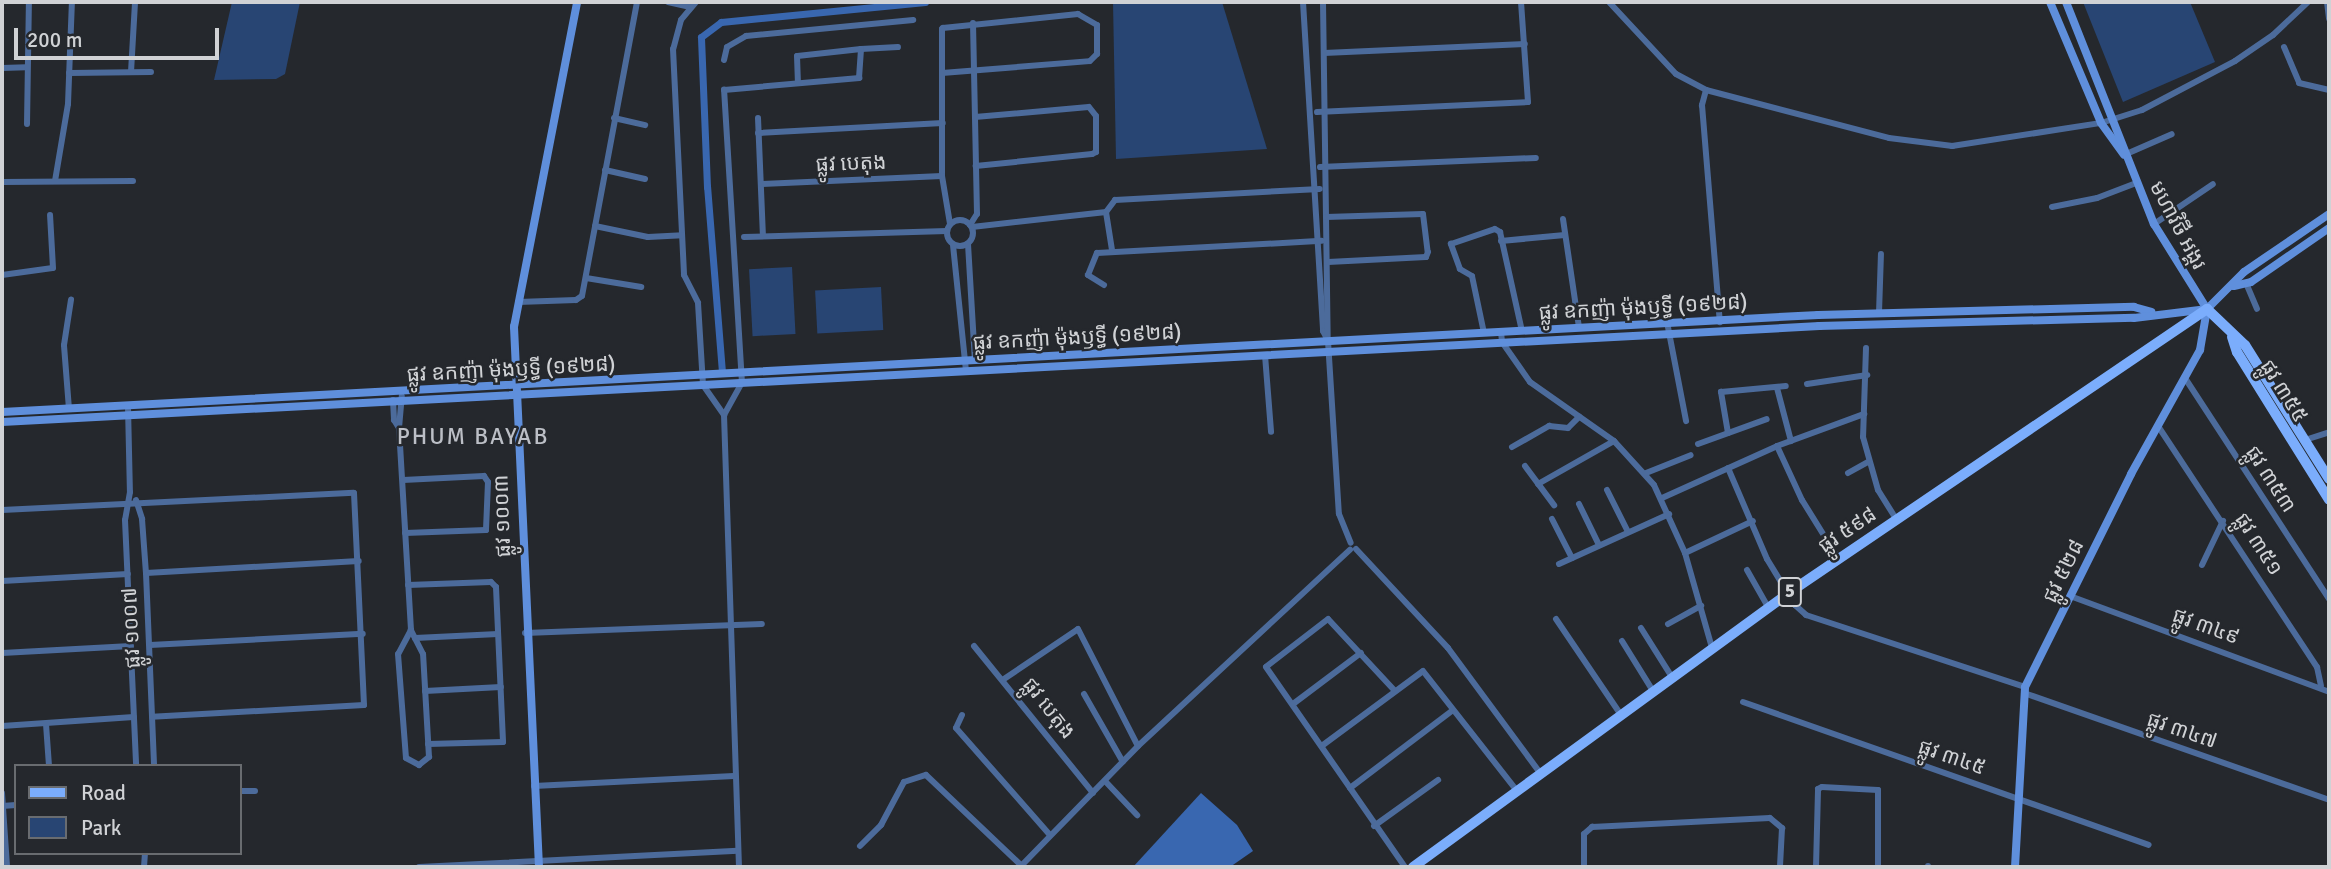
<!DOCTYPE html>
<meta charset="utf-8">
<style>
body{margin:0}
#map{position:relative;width:2331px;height:869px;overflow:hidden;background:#25282d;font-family:Signika,"Noto Sans Khmer",sans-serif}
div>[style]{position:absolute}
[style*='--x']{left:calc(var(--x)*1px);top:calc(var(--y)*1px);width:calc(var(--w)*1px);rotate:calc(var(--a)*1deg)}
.green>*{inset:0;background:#284573;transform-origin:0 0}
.water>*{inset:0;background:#3967b0}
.canal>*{height:7px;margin:-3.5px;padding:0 3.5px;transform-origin:3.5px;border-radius:3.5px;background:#3967b0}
.street>*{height:6px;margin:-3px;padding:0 3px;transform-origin:3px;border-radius:3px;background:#4c6b9b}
.street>.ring{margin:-3px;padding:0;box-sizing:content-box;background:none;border:6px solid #4c6b9b;border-radius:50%}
.secondary>*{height:8px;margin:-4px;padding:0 4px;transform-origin:4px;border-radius:4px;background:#5f8fdc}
.primary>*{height:10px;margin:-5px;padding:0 5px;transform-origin:5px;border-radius:5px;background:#7badfc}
span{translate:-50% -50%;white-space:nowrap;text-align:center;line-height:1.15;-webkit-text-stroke:5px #25282d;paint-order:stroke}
.shield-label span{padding:2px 5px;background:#25282d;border:2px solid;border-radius:5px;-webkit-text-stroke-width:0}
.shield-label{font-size:19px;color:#d0d2d5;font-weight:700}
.street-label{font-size:21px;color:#d0d2d5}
.neighbourhood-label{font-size:23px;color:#bcbfc6;letter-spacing:2px}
.frame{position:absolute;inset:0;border:4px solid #d0d2d5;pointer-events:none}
.legend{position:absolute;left:14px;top:764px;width:228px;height:91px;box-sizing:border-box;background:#25282d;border:2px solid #696c70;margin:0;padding:9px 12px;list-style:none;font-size:21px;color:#d0d2d5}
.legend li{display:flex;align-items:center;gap:14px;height:35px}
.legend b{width:35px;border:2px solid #696c70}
.scale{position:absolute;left:14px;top:28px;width:205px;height:32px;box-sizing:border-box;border:4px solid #d0d2d5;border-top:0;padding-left:9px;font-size:21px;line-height:24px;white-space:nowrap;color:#d0d2d5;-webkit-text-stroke:5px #25282d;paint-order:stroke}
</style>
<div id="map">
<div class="green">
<div style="clip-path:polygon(232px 2px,300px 2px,285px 74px,276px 79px,214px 80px)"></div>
<div style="clip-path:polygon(1113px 2px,1222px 2px,1267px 149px,1116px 159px)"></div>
<div style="clip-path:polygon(2083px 2px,2190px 2px,2215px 62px,2123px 102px)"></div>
<div style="left:792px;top:267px;width:67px;height:43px;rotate:87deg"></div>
<div style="left:881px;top:287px;width:43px;height:66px;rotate:87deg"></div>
</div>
<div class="water">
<div style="clip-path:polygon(1201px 793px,1237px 825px,1253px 851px,1230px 867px,1133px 867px)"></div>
</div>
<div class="canal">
<div style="--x:722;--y:372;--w:186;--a:-94.6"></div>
<div style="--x:707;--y:187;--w:150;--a:-92.3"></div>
<div style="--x:701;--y:37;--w:25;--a:-37"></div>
<div style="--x:721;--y:22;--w:205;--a:-5.6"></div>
</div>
<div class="street">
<div style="--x:668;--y:2;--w:23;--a:13"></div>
<div style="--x:696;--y:2;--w:23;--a:130"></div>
<div style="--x:681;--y:20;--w:30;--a:105"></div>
<div style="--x:673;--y:49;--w:226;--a:87.2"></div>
<div style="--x:684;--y:275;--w:31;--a:63"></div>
<div style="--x:698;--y:303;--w:82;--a:86.5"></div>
<div style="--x:703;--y:385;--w:37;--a:55"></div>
<div style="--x:1303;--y:2;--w:330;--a:86.5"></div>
<div style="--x:1323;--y:331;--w:11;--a:63"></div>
<div style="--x:1328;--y:341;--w:173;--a:86.4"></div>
<div style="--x:1339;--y:514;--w:31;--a:68"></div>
<div style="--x:1323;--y:2;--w:339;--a:89.2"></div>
<div style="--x:1609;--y:2;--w:98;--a:47.1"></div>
<div style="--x:1676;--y:74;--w:34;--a:28"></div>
<div style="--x:1706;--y:90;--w:189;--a:14.7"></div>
<div style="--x:1889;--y:138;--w:64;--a:7.2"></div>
<div style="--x:1952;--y:146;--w:151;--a:-8.8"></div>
<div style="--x:2101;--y:123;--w:43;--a:-17.6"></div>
<div style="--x:2142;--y:110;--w:105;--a:-27.8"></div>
<div style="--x:2235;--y:61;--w:46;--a:-34.4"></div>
<div style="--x:2273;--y:35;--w:48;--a:-43.3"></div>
<div style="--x:2327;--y:2;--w:17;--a:83"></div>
<div style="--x:2284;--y:47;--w:39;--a:67"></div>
<div style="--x:2299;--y:83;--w:31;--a:13"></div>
<div style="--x:861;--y:49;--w:37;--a:-3"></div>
<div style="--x:1324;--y:53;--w:201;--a:-2.6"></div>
<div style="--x:724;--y:60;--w:13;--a:-77"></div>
<div style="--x:727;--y:47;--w:22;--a:-30"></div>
<div style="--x:746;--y:36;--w:168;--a:-5.5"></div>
<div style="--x:2;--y:68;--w:24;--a:-2"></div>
<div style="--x:131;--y:72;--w:70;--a:-86.7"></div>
<div style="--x:69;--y:73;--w:82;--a:-0.7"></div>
<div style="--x:942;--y:73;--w:148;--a:-4.6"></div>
<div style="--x:1090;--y:61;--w:10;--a:-45"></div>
<div style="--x:1097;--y:54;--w:29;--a:-90"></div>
<div style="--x:1097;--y:25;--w:22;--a:-150"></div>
<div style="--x:1078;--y:14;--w:136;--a:174.1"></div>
<div style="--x:943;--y:28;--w:1;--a:135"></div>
<div style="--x:942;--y:29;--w:147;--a:90"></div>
<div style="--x:942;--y:176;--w:49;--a:80.5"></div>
<div style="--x:1706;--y:90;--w:16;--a:105"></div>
<div style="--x:1702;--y:105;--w:218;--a:85.3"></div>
<div style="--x:1317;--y:112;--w:211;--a:-2.7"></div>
<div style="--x:1528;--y:102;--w:100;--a:-94"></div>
<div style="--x:975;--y:117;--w:114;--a:-5"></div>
<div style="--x:1089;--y:107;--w:11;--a:52"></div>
<div style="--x:1096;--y:116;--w:36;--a:90"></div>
<div style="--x:1096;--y:152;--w:4;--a:153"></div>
<div style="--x:1092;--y:154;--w:117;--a:174.1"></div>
<div style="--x:614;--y:118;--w:32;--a:13"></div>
<div style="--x:758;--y:118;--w:118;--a:87.6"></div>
<div style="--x:27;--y:124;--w:122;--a:-89.1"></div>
<div style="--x:758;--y:133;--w:185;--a:-3.1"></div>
<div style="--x:2124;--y:155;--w:52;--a:-23.6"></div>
<div style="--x:1320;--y:167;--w:216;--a:-2.4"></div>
<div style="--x:605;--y:170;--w:41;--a:12.7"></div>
<div style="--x:55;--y:181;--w:78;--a:-80.4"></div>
<div style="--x:68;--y:104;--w:102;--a:-87.8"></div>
<div style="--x:2;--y:182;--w:131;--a:-0.4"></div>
<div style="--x:761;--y:184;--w:181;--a:-2.5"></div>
<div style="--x:2052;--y:207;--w:46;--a:-11.3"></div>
<div style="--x:2097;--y:198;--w:42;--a:-21"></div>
<div style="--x:1326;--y:217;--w:97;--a:-1.8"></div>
<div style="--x:1423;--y:214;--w:38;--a:83"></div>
<div style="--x:1428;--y:252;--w:5;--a:112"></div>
<div style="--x:1426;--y:257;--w:98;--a:177.1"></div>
<div style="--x:1563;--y:219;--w:110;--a:81.6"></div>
<div class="ring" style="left:947px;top:220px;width:20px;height:20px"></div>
<div style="--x:2154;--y:224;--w:71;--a:-34.1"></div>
<div style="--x:970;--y:225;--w:13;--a:-58"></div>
<div style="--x:977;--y:214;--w:191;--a:-91.2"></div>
<div style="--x:595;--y:226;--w:54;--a:11.7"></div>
<div style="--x:648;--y:237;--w:34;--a:-3"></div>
<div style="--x:972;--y:227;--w:135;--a:-6.4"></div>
<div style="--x:744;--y:237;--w:203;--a:-1.7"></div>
<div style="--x:1501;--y:241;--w:64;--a:-5.4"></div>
<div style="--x:968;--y:244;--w:117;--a:86.6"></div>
<div style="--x:953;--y:245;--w:127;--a:84.1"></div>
<div style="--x:1112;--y:250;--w:38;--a:-99"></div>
<div style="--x:1106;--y:212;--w:15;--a:-53"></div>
<div style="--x:1115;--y:200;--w:205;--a:-3.1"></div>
<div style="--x:2;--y:275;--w:51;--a:-7.8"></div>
<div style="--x:53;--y:268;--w:53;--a:-93.2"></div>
<div style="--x:586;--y:278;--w:56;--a:9.3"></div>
<div style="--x:2246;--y:283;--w:28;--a:67"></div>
<div style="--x:1104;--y:285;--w:19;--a:-148"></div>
<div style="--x:1088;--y:275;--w:24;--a:-68"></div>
<div style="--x:1097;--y:253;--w:225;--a:-3.1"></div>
<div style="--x:518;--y:302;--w:58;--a:-2"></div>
<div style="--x:576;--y:300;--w:7;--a:-34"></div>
<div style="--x:582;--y:296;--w:299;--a:-79.4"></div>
<div style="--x:1879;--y:313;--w:59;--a:-88.1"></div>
<div style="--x:1667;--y:322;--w:101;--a:79.1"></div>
<div style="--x:1501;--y:332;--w:10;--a:84"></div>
<div style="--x:1502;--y:342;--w:49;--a:55"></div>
<div style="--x:1530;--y:382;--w:103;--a:35.1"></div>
<div style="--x:1614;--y:441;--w:59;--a:47.7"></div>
<div style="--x:1654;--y:485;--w:75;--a:65.5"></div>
<div style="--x:1685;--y:553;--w:99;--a:74.1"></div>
<div style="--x:1484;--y:333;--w:58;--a:-101.9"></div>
<div style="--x:1472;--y:276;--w:14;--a:-150"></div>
<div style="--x:1460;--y:269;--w:27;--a:-110"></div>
<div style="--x:1451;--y:244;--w:46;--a:-18.8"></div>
<div style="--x:1495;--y:229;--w:6;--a:31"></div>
<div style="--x:1500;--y:232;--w:101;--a:77.5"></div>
<div style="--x:1866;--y:348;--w:89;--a:91.9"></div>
<div style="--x:1863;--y:437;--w:55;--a:74.2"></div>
<div style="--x:1878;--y:490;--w:36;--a:58"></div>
<div style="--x:1265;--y:355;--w:77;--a:85.5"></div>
<div style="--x:2185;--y:378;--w:264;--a:56.9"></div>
<div style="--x:1807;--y:384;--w:61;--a:-8.5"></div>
<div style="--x:1777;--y:388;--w:55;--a:75.2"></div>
<div style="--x:393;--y:400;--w:20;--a:87"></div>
<div style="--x:394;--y:420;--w:9;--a:58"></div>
<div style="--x:399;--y:428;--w:202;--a:86.6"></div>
<div style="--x:411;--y:630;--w:27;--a:118"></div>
<div style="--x:398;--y:654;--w:104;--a:85.6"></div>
<div style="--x:406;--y:758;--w:15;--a:28"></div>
<div style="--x:419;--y:765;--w:13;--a:-39"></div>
<div style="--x:429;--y:757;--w:103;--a:-93.3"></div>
<div style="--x:423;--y:654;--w:27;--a:-117"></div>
<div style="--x:128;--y:407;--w:85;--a:88.7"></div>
<div style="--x:130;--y:492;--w:28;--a:100"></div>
<div style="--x:125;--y:520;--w:246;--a:87.4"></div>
<div style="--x:69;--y:409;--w:64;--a:-94.5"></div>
<div style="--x:64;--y:345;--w:46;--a:-81.2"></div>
<div style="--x:2158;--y:426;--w:289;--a:56.6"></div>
<div style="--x:2317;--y:667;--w:19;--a:78"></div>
<div style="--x:399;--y:428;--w:32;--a:-85"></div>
<div style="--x:1728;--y:433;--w:42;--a:-99.7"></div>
<div style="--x:1721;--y:392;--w:65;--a:-5.3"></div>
<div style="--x:2305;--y:440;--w:25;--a:-18"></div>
<div style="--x:1698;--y:444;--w:73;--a:-19.9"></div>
<div style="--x:1777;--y:446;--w:60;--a:65.2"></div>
<div style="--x:1802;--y:500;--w:68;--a:58.2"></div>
<div style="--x:1512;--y:447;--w:43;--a:-29.6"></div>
<div style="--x:1549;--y:426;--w:19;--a:6"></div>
<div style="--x:1568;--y:428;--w:16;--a:-45"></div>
<div style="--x:1525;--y:466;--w:49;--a:53.4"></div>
<div style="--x:1728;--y:468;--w:99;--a:66.8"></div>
<div style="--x:1767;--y:559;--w:54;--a:58.7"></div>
<div style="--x:1795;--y:605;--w:15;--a:42"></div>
<div style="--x:1806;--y:615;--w:231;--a:18.2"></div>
<div style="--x:1646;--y:473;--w:48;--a:-21.8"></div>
<div style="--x:1848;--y:473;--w:23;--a:-29"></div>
<div style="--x:403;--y:480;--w:81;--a:-2.8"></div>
<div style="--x:484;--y:476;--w:7;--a:56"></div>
<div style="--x:488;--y:482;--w:48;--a:92.4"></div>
<div style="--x:486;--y:530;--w:81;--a:177.9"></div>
<div style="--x:1538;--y:484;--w:87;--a:-29.5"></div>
<div style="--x:1607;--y:490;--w:47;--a:63.4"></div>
<div style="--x:1662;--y:498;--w:126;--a:-24.3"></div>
<div style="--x:1777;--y:446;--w:93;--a:-20.2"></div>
<div style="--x:136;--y:500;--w:20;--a:72"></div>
<div style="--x:142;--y:519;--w:54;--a:85.8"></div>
<div style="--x:146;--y:573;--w:193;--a:87.6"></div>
<div style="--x:1579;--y:504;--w:46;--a:64"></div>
<div style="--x:2;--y:510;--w:352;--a:-2.8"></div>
<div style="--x:354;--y:493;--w:212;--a:87.3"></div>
<div style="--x:364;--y:705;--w:212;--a:176.8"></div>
<div style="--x:1552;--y:519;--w:44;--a:62.9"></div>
<div style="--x:1356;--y:549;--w:135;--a:47.1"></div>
<div style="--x:1448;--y:648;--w:157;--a:53.6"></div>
<div style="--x:1685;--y:553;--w:75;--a:-25.2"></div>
<div style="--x:1559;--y:564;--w:121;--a:-24.4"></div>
<div style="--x:2202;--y:565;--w:49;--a:-64.5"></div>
<div style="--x:1747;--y:570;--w:43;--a:60.4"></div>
<div style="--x:146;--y:573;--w:213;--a:-3.2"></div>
<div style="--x:2;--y:581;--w:126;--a:-3.2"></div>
<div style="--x:408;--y:585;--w:83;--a:-2.1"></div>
<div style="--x:491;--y:582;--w:7;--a:45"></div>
<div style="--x:496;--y:587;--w:155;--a:87.4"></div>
<div style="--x:503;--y:742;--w:75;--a:178.5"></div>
<div style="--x:2070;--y:596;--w:276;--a:20.3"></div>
<div style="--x:1556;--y:619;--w:116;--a:55.9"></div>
<div style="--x:1668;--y:624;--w:38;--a:-29"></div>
<div style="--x:1641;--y:628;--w:58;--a:57.7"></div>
<div style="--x:525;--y:633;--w:237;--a:-2.2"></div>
<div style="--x:415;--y:638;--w:83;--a:-2.8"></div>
<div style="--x:1622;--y:641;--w:59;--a:58.2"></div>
<div style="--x:150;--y:645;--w:213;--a:-3"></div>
<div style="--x:974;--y:646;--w:189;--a:51"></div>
<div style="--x:2;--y:653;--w:129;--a:-3.1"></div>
<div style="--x:1004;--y:679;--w:89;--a:-34"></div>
<div style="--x:1078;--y:629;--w:131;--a:62.9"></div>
<div style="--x:425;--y:691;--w:76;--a:-3"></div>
<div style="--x:1395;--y:691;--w:98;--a:-132.9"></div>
<div style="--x:1328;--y:619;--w:78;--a:142.3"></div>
<div style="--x:1266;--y:667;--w:244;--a:55.2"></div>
<div style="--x:2024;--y:693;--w:323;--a:19.3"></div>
<div style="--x:1084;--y:694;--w:78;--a:60.2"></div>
<div style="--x:1743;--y:702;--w:430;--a:19.4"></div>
<div style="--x:1293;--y:704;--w:85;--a:-36.9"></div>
<div style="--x:962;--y:715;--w:14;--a:115"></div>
<div style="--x:956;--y:728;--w:141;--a:48.7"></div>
<div style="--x:46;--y:724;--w:42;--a:85.9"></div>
<div style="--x:2;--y:726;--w:132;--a:-3.9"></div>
<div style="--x:1323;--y:745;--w:124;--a:-36.5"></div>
<div style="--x:1423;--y:671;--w:152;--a:51.9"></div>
<div style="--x:1105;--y:781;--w:47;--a:46.7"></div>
<div style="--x:534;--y:786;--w:200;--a:-2.9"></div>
<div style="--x:1350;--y:788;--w:129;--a:-37.1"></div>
<div style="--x:240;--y:791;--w:15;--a:0"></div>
<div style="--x:2;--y:793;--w:74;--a:86.1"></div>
<div style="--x:2;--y:806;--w:14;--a:-4"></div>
<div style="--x:1374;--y:826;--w:79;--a:-35.7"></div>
<div style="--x:860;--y:846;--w:30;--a:-45"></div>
<div style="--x:881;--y:825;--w:49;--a:-61.9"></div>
<div style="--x:904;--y:782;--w:23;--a:-18"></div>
<div style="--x:926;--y:775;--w:131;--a:43.5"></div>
<div style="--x:144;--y:867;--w:14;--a:-86"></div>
<div style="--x:419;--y:867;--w:319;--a:-2.9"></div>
<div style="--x:739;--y:867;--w:452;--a:-91.9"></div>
<div style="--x:724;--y:415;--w:37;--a:-61"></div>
<div style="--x:742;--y:383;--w:294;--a:-93.5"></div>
<div style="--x:724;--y:90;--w:136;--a:-5.1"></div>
<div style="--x:859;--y:78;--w:29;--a:-86"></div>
<div style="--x:861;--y:49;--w:64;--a:173.8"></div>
<div style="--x:797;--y:56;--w:27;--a:88"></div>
<div style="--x:1020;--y:867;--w:169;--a:-45.7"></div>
<div style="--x:1138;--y:746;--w:289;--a:-42.8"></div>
<div style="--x:1584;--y:867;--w:33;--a:-90"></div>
<div style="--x:1584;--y:834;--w:11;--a:-41"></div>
<div style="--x:1592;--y:827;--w:178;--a:-2.9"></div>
<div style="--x:1770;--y:818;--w:16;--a:40"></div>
<div style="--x:1782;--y:828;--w:39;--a:93"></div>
<div style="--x:1816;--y:867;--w:78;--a:-88.5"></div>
<div style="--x:1818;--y:789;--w:4;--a:-27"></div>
<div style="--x:1822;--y:787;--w:56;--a:3.1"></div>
<div style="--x:1878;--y:790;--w:77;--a:90"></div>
<div style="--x:1928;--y:867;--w:1;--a:-90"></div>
</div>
<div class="secondary">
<div style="--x:2050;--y:2;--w:131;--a:67.1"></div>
<div style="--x:2101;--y:123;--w:39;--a:54"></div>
<div style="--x:2066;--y:2;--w:239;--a:68.4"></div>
<div style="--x:2154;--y:224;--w:100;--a:58.1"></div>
<div style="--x:2234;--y:286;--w:17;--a:-13"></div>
<div style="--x:2251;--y:282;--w:95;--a:-34.7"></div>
<div style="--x:2207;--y:309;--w:52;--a:-45"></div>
<div style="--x:2244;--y:272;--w:103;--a:-34.3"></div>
<div style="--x:2;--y:412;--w:1819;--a:-3.06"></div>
<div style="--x:1818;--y:315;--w:316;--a:-1.5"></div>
<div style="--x:2134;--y:307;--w:18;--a:16"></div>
<div style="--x:2;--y:422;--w:1820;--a:-3.02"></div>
<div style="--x:1819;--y:326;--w:315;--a:-1.5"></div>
<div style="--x:2134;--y:318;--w:74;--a:-7"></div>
<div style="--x:539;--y:867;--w:541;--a:-92.65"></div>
<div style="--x:514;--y:327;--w:331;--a:-79"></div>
<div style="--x:2015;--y:867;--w:180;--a:-86.8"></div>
<div style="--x:2025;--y:687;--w:238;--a:-63.5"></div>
<div style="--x:2131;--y:474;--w:142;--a:-60.9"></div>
<div style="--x:2200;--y:350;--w:42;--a:-80.3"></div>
</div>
<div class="primary">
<div style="--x:2232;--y:337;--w:16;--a:72"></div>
<div style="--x:2237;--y:352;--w:174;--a:58.1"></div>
<div style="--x:1413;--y:867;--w:463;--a:-36.1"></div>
<div style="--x:1787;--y:594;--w:508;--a:-34.16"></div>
<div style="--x:2207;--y:309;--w:52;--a:43.5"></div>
<div style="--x:2245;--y:345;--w:158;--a:57.9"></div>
</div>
<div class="shield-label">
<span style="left:1790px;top:592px">5</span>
</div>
<div class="street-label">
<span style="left:851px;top:163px;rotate:-2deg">ផ្លូវ បេតុង</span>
<span style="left:2178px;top:225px;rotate:62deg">មហាវិថី អង្គរ</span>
<span style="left:1643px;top:307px;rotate:-3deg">ផ្លូវ ឧកញ៉ា ម៉ុងឫទ្ធី (១៩២៨)</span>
<span style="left:1077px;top:337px;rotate:-3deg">ផ្លូវ ឧកញ៉ា ម៉ុងឫទ្ធី (១៩២៨)</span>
<span style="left:511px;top:369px;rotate:-3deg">ផ្លូវ ឧកញ៉ា ម៉ុងឫទ្ធី (១៩២៨)</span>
<span style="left:2284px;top:391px;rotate:58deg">ផ្លូវ ៣៥៥</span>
<span style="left:2271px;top:479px;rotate:57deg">ផ្លូវ ៣៥៣</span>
<span style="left:502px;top:516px;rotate:-92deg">ផ្លូវ ១០០៣</span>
<span style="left:1847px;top:530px;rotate:-34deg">ផ្លូវ ៥៩៨</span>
<span style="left:2259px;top:544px;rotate:57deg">ផ្លូវ ៣៥១</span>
<span style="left:2063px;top:571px;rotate:-64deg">ផ្លូវ ៥២៨</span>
<span style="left:2206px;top:626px;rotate:20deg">ផ្លូវ ៣៤៩</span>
<span style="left:131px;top:628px;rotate:-93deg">ផ្លូវ ១០០៧</span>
<span style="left:1049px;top:708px;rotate:52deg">ផ្លូវ បេតុង</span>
<span style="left:2182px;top:730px;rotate:19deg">ផ្លូវ ៣៤៧</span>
<span style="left:1952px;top:757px;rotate:19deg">ផ្លូវ ៣៤៥</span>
</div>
<div class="neighbourhood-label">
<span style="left:473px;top:437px">PHUM BAYAB</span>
</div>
<div class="frame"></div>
<ul class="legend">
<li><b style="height:9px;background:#7badfc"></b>Road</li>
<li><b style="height:19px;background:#284573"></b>Park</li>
</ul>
<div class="scale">200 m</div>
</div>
